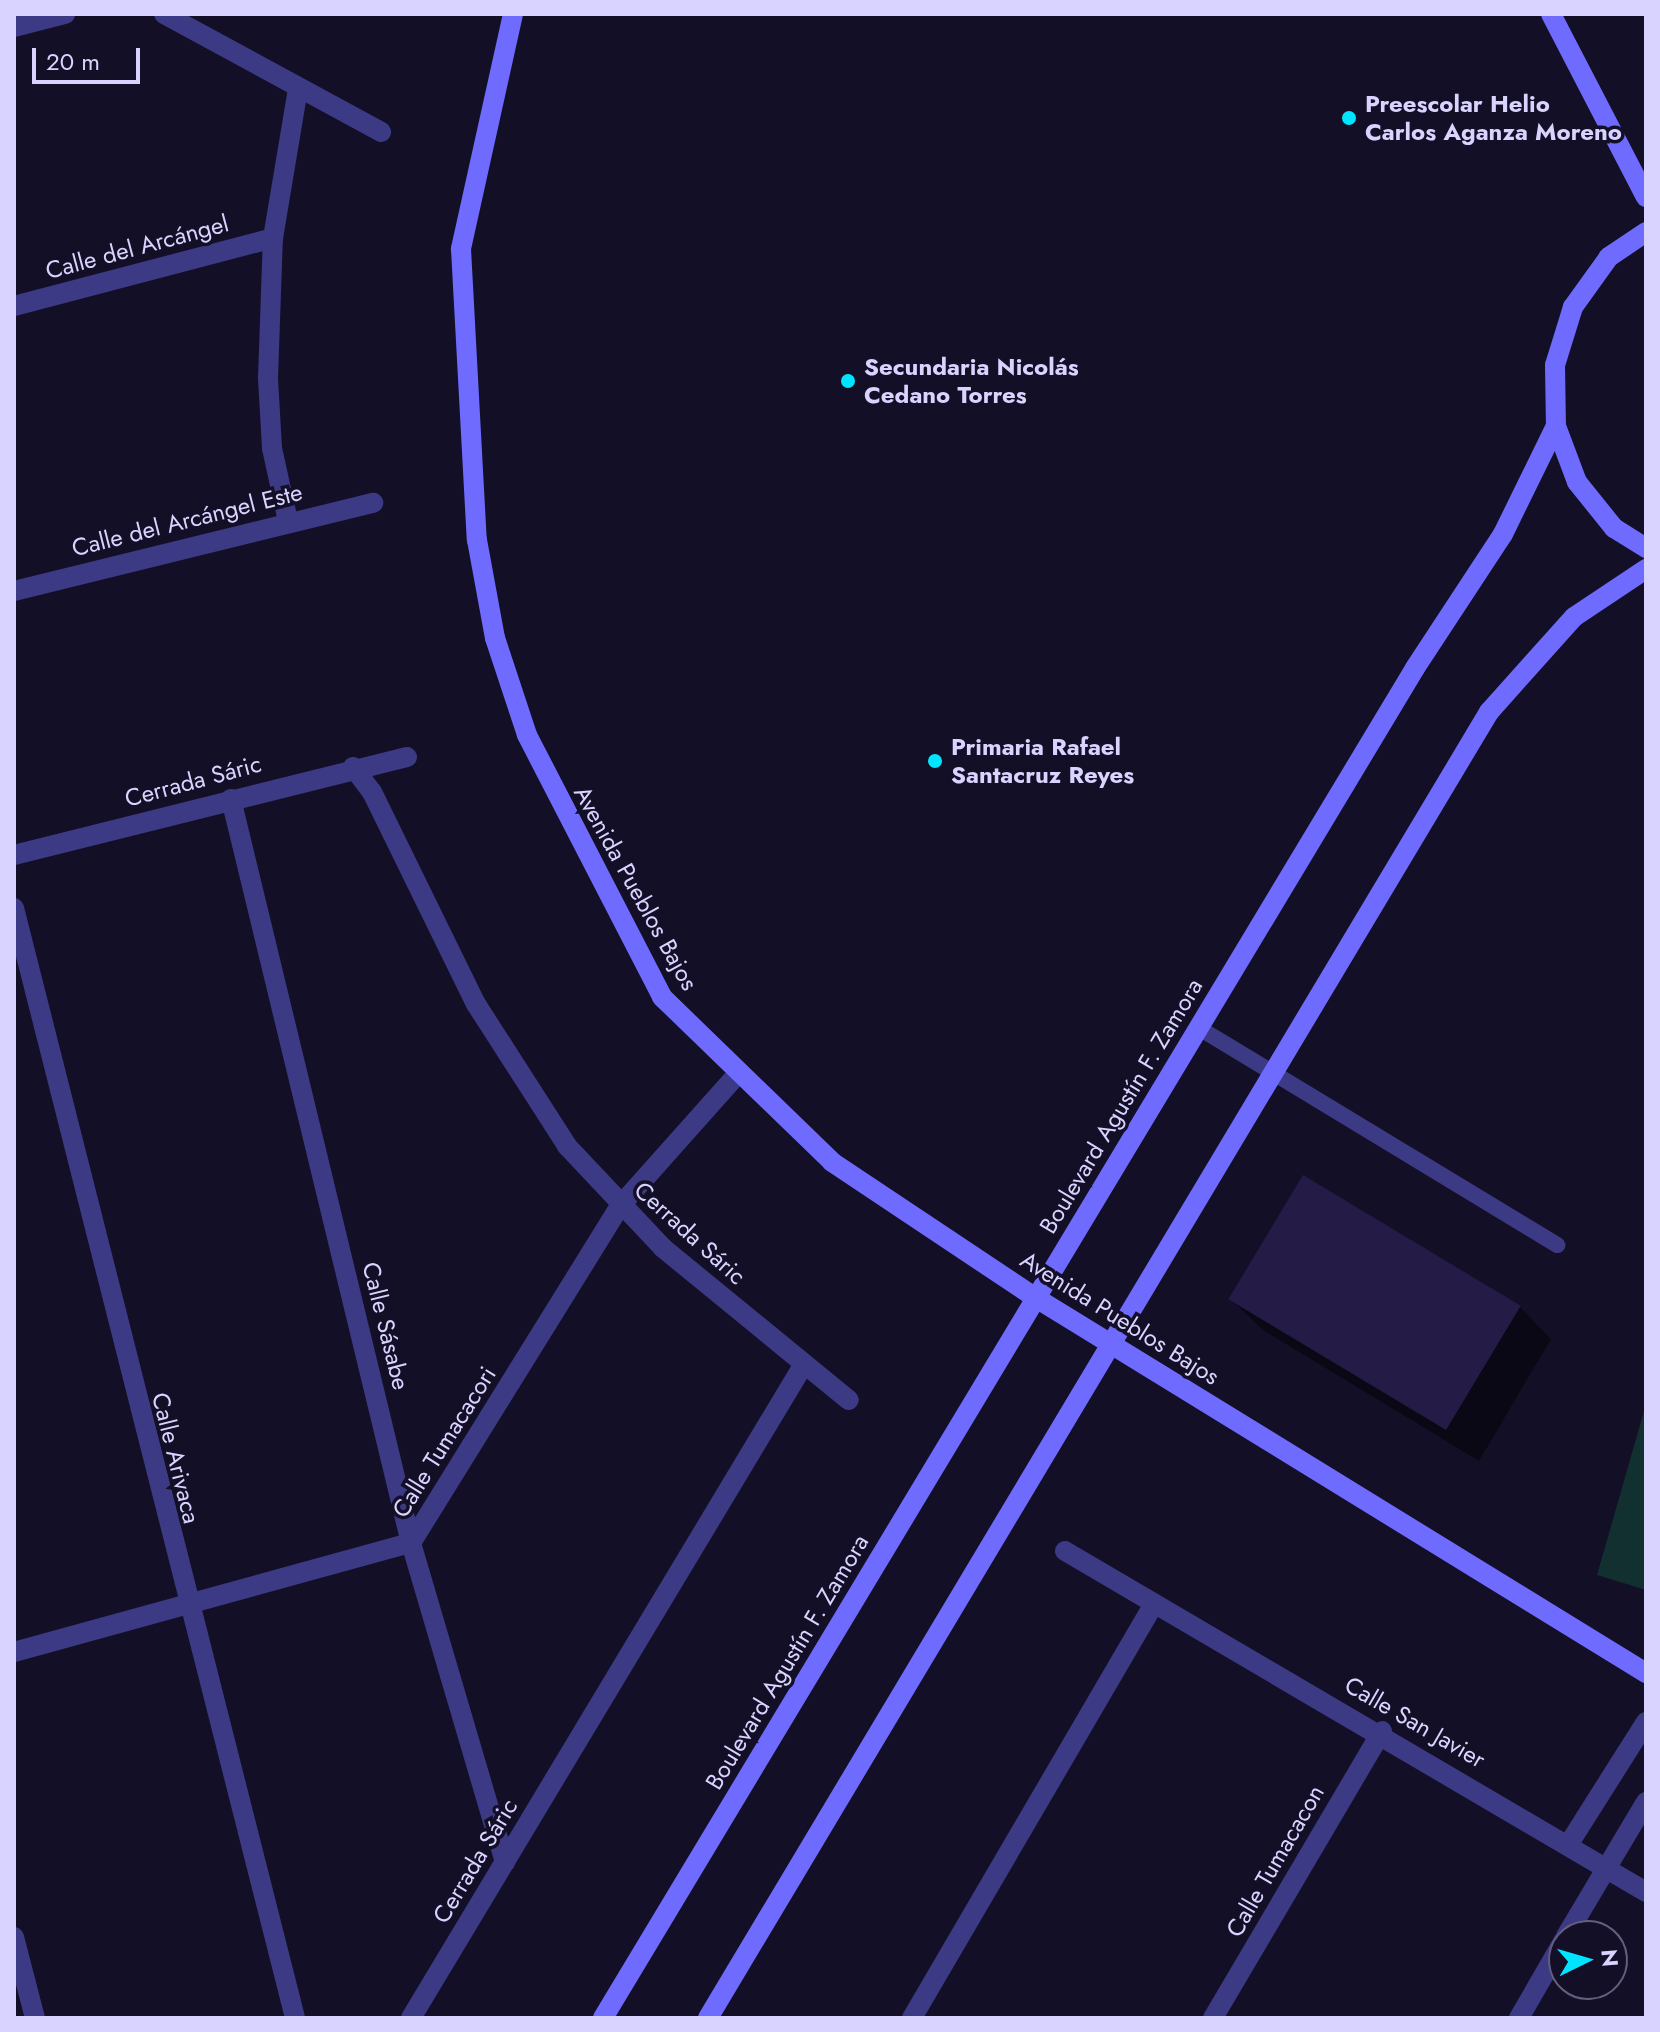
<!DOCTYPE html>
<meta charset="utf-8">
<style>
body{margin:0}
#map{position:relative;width:1660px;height:2032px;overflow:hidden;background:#130f26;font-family:Jost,sans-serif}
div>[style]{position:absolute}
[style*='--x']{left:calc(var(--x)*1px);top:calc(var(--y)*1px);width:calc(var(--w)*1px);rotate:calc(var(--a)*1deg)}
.green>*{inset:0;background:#12302f}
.shadow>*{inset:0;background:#0007}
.building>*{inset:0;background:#241b47;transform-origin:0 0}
.lane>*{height:16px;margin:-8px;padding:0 8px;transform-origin:8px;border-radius:8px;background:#3d3a85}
.street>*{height:20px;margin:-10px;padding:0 10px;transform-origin:10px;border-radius:10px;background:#3d3a85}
.secondary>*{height:20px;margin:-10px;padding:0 10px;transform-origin:10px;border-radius:10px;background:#6f6bff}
.dots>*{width:22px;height:22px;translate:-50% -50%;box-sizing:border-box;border:4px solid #130f26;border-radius:50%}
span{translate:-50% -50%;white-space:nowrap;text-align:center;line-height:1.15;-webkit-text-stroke:7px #130f26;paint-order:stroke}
.poi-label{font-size:24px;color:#d9d4ff;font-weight:700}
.left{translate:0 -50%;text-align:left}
.street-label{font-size:24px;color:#d9d4ff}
.frame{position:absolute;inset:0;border:16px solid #d9d4ff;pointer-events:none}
.north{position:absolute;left:1548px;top:1920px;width:80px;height:80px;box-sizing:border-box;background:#130f26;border:2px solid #625e7d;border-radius:50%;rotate:85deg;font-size:22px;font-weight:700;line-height:32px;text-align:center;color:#d9d4ff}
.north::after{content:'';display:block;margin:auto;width:28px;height:36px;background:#00e5ff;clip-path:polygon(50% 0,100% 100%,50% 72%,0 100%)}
.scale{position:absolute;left:32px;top:48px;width:108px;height:36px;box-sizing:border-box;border:4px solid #d9d4ff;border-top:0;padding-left:10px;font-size:24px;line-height:28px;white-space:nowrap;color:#d9d4ff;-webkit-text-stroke:6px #130f26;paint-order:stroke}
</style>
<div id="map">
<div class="green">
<div style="clip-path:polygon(1646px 1404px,1646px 1590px,1597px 1575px)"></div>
</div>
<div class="shadow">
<div style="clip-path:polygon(1304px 1178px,1520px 1307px,1551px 1339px,1479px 1461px,1263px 1330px,1231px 1299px)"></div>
</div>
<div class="building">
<div style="left:1303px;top:1175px;width:254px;height:145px;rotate:31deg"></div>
</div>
<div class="lane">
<div style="--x:1199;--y:1028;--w:419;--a:31.2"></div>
</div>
<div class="street">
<div style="--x:164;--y:14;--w:247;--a:28.5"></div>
<div style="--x:14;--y:27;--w:53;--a:-14.3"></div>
<div style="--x:14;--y:306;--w:268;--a:-14.7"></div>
<div style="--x:288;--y:521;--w:75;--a:-102.4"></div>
<div style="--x:272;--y:448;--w:70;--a:-93.3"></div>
<div style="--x:268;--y:378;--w:140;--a:-88"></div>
<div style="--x:273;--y:238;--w:151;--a:-80.5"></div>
<div style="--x:14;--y:591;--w:370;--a:-13.8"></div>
<div style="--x:353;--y:767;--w:31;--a:53"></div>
<div style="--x:372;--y:792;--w:236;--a:63.9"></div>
<div style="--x:476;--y:1004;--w:169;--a:57.3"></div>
<div style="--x:567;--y:1146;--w:140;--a:46.7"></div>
<div style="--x:663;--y:1248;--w:240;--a:39.3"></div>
<div style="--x:231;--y:799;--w:765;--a:76.4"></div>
<div style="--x:411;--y:1543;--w:333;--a:73.6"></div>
<div style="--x:14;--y:855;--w:405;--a:-14"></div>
<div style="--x:14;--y:908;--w:1145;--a:75.79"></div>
<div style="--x:1065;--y:1551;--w:674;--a:30.41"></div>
<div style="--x:14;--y:1652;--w:412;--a:-15.4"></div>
<div style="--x:411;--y:1543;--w:397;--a:-58.2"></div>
<div style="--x:620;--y:1206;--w:174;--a:-48.3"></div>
<div style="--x:1570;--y:1842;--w:142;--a:-57.7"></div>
<div style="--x:1566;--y:1936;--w:156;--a:-59.2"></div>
<div style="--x:14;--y:1937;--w:84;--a:75.5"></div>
<div style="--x:411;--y:2018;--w:763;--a:-59"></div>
<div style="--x:912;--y:2018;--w:480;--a:-59.7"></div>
<div style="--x:1213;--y:2018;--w:333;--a:-59.5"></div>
<div style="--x:1519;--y:2018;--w:90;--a:-60"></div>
</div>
<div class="secondary">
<div style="--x:513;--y:14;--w:241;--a:102.5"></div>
<div style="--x:461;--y:249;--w:291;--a:86.9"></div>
<div style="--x:477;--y:540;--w:100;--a:79.6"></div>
<div style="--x:495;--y:638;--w:102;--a:71.7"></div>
<div style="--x:527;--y:735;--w:295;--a:62.7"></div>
<div style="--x:662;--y:997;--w:237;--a:44.1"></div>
<div style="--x:832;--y:1162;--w:245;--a:33.7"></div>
<div style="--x:1036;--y:1298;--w:716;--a:31.58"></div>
<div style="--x:1551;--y:14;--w:206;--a:62.6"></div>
<div style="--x:1646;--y:232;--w:45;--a:146"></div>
<div style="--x:1609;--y:257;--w:62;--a:125.8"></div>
<div style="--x:1573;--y:307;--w:61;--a:107.2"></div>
<div style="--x:1555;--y:365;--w:61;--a:89.1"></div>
<div style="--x:1556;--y:426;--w:60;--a:69.4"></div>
<div style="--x:1577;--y:482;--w:59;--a:51.2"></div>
<div style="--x:1614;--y:528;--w:38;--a:32"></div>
<div style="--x:603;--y:2018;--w:1575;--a:-58.97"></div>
<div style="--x:1415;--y:668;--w:160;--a:-56.7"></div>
<div style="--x:1503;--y:534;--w:120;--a:-63.9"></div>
<div style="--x:708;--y:2018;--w:1522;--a:-59.12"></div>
<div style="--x:1489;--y:712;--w:127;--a:-48.2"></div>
<div style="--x:1574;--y:617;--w:87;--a:-33.7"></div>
</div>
<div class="dots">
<div style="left:1349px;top:118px;background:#00e5ff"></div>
<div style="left:848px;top:381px;background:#00e5ff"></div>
<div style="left:935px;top:761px;background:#00e5ff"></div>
</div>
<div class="poi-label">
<span class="left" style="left:1365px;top:118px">Preescolar Helio<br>Carlos Aganza Moreno</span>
<span class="left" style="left:864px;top:381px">Secundaria Nicolás<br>Cedano Torres</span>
<span class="left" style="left:951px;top:761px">Primaria Rafael<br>Santacruz Reyes</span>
</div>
<div class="street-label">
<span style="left:137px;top:247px;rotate:-15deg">Calle del Arcángel</span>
<span style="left:187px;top:520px;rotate:-14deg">Calle del Arcángel Este</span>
<span style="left:193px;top:781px;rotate:-15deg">Cerrada Sáric</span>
<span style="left:636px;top:888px;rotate:61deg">Avenida Pueblos Bajos</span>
<span style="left:1121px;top:1106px;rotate:-59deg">Boulevard Agustín F. Zamora</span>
<span style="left:690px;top:1233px;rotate:42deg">Cerrada Sáric</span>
<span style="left:1120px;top:1318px;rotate:32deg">Avenida Pueblos Bajos</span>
<span style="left:386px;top:1326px;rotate:76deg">Calle Sásabe</span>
<span style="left:444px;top:1442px;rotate:-58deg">Calle Tumacacori</span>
<span style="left:176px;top:1458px;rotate:76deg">Calle Arivaca</span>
<span style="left:787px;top:1662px;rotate:-59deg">Boulevard Agustín F. Zamora</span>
<span style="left:1415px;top:1722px;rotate:30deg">Calle San Javier</span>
<span style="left:475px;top:1861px;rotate:-59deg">Cerrada Sáric</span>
<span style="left:1275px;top:1861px;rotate:-60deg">Calle Tumacacon</span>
</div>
<div class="frame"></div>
<div class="north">N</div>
<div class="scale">20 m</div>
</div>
